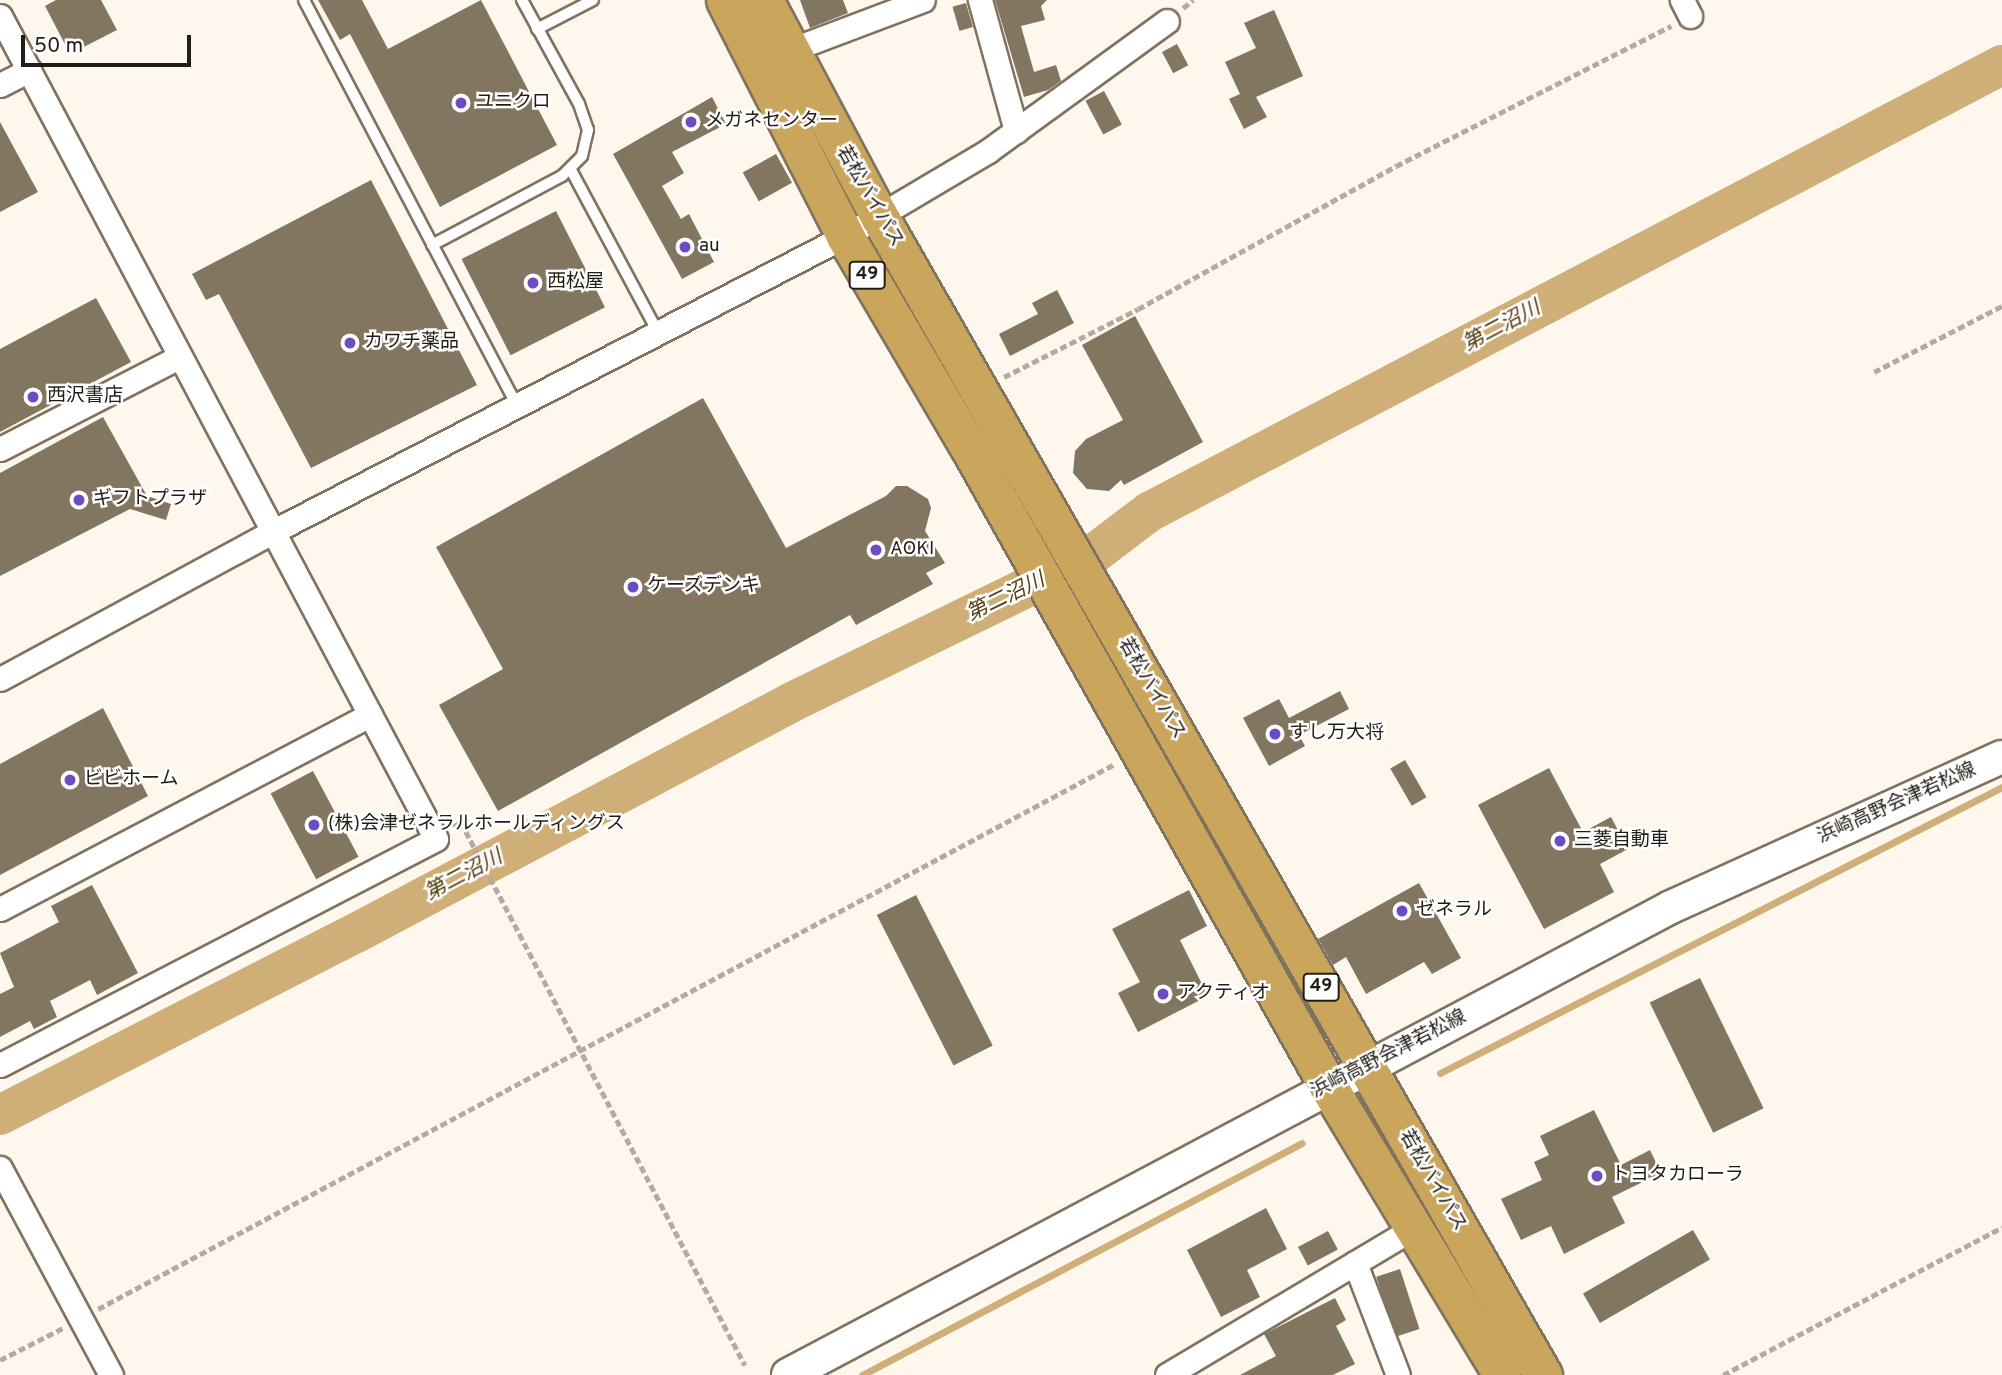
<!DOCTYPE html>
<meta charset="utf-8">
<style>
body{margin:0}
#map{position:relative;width:2002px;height:1375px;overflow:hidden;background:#fdf7ee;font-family:Overpass,"Noto Sans JP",sans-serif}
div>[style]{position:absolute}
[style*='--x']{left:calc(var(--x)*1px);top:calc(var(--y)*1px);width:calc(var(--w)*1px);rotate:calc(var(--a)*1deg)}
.stream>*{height:7px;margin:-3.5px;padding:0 3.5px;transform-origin:3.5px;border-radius:3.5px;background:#cfaf77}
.river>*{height:40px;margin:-20px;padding:0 20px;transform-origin:20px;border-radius:20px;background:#cfaf77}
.building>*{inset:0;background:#837661;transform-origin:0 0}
.path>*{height:4.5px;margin-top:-2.25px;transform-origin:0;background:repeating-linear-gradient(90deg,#b1aba2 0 7px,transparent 0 10.5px)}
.roads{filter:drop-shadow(2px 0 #80735e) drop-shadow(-2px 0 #80735e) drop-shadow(0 2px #80735e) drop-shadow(0 -2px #80735e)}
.service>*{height:10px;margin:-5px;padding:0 5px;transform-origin:5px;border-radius:5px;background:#fff}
.minor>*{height:23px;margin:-11.5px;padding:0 11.5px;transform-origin:11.5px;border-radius:11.5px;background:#fff}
.secondary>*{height:32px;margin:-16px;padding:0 16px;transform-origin:16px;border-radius:16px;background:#fff}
.trunk>*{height:37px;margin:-18.5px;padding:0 18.5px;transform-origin:18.5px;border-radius:18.5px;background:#caa65c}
.dots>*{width:19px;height:19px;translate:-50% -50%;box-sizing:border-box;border:4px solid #fff;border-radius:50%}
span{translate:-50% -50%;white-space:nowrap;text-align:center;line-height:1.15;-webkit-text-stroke:5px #fff;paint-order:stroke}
.shield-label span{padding:2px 5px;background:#fff;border:2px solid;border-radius:5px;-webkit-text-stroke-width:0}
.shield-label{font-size:18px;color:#221d14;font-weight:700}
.poi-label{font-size:19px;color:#221d14}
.left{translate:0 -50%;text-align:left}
.street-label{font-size:19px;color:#221d14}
.water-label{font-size:21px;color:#553f12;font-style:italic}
.scale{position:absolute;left:21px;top:35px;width:170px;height:32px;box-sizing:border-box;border:4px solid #221d14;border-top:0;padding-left:9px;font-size:21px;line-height:24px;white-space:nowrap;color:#221d14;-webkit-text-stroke:5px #fff;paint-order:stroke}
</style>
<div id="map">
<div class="stream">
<div style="--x:1440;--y:1073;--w:631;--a:-26.97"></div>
<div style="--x:862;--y:1375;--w:497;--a:-27.8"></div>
</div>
<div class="river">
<div style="--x:0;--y:1115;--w:400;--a:-27.1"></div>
<div style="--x:356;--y:933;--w:491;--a:-27.9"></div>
<div style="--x:790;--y:703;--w:335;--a:-26"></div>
<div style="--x:1091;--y:556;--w:73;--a:-37.2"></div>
<div style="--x:1149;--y:512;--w:963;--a:-27.66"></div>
</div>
<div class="building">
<div style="clip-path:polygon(56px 0,101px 0,117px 30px,70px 54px,45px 6px)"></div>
<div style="clip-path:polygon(318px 0,362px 0,388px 49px,481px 0,557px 145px,440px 207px,350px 34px,340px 40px)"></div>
<div style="clip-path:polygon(800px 0,843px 0,848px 13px,810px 28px)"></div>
<div style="clip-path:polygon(995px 0,1047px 0,1041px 6px,1045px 20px,1021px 26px,1034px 72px,1056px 65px,1061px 81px,1048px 90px,1024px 97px)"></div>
<div style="left:966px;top:3px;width:25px;height:14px;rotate:74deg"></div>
<div style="clip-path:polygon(1274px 10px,1303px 76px,1256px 97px,1267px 117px,1244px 129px,1229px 99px,1240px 94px,1225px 62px,1256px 48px,1244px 23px)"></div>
<div style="left:1177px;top:44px;width:24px;height:17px;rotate:62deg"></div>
<div style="left:1104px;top:91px;width:38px;height:21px;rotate:62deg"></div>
<div style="clip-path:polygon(712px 97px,726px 124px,672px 152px,684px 173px,662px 186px,681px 219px,689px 214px,714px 262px,682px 279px,613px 154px)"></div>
<div style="clip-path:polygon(0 122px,38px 192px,0 212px)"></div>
<div style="left:776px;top:154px;width:33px;height:38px;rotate:61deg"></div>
<div style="clip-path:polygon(371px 180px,477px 385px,311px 468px,219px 294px,206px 300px,192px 274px)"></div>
<div style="left:556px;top:211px;width:108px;height:106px;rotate:63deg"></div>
<div style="clip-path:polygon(1057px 290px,1074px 323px,1010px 356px,999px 334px,1038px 314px,1032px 303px)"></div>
<div style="clip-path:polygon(96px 298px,131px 362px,0 432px,0 349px)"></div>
<div style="clip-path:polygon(1135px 316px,1203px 442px,1124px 485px,1121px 480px,1109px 491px,1087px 489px,1073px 473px,1075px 451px,1086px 439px,1123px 420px,1082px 345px)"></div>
<div style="clip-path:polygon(703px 398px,786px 548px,886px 496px,896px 486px,907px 486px,928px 499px,931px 508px,925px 531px,945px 563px,926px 573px,933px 584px,856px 625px,850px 615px,498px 811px,439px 705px,503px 669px,436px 547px)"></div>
<div style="clip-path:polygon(103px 417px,147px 496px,171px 504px,166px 520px,130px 509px,0 576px,0 473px)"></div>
<div style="clip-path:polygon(1340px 691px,1349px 709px,1299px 735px,1305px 746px,1269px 766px,1243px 718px,1279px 699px,1289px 718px)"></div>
<div style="clip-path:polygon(103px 708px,148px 796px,0 875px,0 764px)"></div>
<div style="left:1405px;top:760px;width:43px;height:17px;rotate:60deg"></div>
<div style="clip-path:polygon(1549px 768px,1583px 832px,1611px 817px,1628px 849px,1600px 864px,1614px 892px,1544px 929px,1478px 805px)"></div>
<div style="left:313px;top:771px;width:97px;height:48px;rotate:62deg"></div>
<div style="clip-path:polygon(1419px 883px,1461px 958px,1432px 974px,1424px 962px,1366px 994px,1346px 957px,1333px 965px,1318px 939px)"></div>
<div style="clip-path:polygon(92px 885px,138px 973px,97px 995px,90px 980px,50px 1001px,57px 1017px,34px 1029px,30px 1021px,0 1037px,0 994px,14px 987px,0 953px,59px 922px,51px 906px)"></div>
<div style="clip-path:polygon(1189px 890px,1207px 926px,1180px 940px,1208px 996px,1138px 1032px,1118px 993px,1140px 982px,1112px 929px)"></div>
<div style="left:916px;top:895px;width:169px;height:44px;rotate:63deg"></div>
<div style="left:1700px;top:978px;width:145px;height:56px;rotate:64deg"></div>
<div style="clip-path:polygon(1594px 1110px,1621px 1165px,1650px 1150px,1661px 1173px,1612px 1197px,1625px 1223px,1564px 1254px,1551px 1226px,1521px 1240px,1501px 1199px,1542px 1180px,1534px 1162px,1549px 1155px,1540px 1136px)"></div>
<div style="clip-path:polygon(1266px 1208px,1287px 1249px,1247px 1270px,1260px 1297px,1221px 1317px,1187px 1250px)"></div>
<div style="left:1693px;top:1230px;width:34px;height:127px;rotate:60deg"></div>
<div style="left:1328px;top:1231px;width:21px;height:34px;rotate:62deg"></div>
<div style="left:1400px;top:1269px;width:63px;height:25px;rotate:72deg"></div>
<div style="clip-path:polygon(1335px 1298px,1346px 1320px,1336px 1326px,1355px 1364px,1333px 1375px,1240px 1375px,1276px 1356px,1264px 1334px)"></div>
</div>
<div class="path">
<div style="--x:1183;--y:8;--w:13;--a:-39"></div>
<div style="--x:1874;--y:372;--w:144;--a:-27.3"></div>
<div style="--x:1004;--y:377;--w:150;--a:-26.9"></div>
<div style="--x:1138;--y:309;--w:295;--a:-29"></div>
<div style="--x:1396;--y:166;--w:309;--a:-27"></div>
<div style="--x:453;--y:827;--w:9;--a:-32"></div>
<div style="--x:461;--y:822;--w:613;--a:62.39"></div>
<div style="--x:98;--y:1309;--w:1154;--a:-28.19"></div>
<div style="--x:0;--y:1360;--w:71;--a:-26.9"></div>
<div style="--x:1723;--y:1375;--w:316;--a:-27.9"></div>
</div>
<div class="roads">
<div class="service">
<div style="--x:304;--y:0;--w:458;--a:62.3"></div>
<div style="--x:537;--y:29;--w:63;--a:-27.4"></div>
<div style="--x:571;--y:170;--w:184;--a:61.8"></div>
<div style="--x:432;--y:245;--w:147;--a:-28"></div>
<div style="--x:562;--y:176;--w:28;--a:-45"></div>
<div style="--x:582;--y:156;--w:27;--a:-77"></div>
<div style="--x:588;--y:130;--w:28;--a:-109"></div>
<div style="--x:579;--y:104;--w:119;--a:-118.7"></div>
</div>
<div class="minor">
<div style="--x:980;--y:0;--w:136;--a:74.6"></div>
<div style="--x:1682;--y:0;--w:18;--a:63"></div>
<div style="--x:0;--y:16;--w:931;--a:62.09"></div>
<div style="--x:436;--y:839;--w:491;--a:152.6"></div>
<div style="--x:788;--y:51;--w:144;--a:-20.7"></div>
<div style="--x:0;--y:85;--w:33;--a:-27"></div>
<div style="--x:0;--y:449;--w:201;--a:-27.2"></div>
<div style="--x:0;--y:679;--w:309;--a:-28.4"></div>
<div style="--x:272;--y:532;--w:645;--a:-27.32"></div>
<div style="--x:845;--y:236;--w:166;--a:-30.7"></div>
<div style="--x:988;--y:151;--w:221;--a:-36"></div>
<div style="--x:0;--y:909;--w:418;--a:-27.7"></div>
<div style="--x:0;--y:1168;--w:235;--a:61.8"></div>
<div style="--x:1355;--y:1263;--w:120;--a:69"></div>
<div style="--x:1167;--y:1375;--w:287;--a:-30.8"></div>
</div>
<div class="secondary">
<div style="--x:788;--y:1375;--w:999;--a:-27.92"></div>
<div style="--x:1671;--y:907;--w:363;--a:-24.4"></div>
</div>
<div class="trunk">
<div style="--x:725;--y:0;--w:265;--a:63"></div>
<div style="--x:845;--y:236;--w:245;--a:59.6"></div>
<div style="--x:969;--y:447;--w:733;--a:60.67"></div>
<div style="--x:1328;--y:1086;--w:337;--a:58.9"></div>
<div style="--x:764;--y:0;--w:245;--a:62"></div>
<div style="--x:879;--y:216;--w:1336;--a:60.19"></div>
</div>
</div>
<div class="dots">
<div style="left:461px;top:103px;background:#6c4cc5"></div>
<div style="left:691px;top:122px;background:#6c4cc5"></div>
<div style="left:685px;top:247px;background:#6c4cc5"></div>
<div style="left:533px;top:283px;background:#6c4cc5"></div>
<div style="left:350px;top:343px;background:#6c4cc5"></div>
<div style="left:33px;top:397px;background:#6c4cc5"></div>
<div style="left:79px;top:500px;background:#6c4cc5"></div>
<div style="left:876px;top:550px;background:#6c4cc5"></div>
<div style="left:633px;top:587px;background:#6c4cc5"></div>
<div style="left:1275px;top:734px;background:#6c4cc5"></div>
<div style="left:70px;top:780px;background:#6c4cc5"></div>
<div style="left:314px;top:825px;background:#6c4cc5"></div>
<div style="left:1560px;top:841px;background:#6c4cc5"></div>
<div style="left:1402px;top:911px;background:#6c4cc5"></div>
<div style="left:1163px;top:994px;background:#6c4cc5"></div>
<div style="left:1597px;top:1176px;background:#6c4cc5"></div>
</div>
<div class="shield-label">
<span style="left:867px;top:275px">49</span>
<span style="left:1321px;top:987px">49</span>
</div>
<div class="poi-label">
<span class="left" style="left:475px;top:103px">ユニクロ</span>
<span class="left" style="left:705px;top:122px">メガネセンター</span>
<span class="left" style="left:699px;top:247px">au</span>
<span class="left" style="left:547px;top:283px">西松屋</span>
<span class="left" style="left:364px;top:343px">カワチ薬品</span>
<span class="left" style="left:47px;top:397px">西沢書店</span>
<span class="left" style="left:93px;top:500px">ギフトプラザ</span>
<span class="left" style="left:890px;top:550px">AOKI</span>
<span class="left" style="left:647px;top:587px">ケーズデンキ</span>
<span class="left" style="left:1289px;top:734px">すし万大将</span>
<span class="left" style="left:84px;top:780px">ビビホーム</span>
<span class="left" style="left:328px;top:825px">(株)会津ゼネラルホールディングス</span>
<span class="left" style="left:1574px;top:841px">三菱自動車</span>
<span class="left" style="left:1416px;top:911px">ゼネラル</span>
<span class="left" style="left:1177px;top:994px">アクティオ</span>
<span class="left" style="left:1611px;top:1176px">トヨタカローラ</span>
</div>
<div class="street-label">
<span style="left:869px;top:197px;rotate:60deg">若松バイパス</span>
<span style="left:1151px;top:689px;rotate:60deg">若松バイパス</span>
<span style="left:1897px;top:804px;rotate:-24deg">浜崎高野会津若松線</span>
<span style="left:1389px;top:1055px;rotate:-27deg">浜崎高野会津若松線</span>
<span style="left:1432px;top:1181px;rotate:60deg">若松バイパス</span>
</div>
<div class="water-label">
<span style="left:1502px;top:327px;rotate:-28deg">第二沼川</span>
<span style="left:1006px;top:598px;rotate:-26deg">第二沼川</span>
<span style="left:464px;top:876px;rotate:-28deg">第二沼川</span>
</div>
<div class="scale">50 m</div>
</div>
